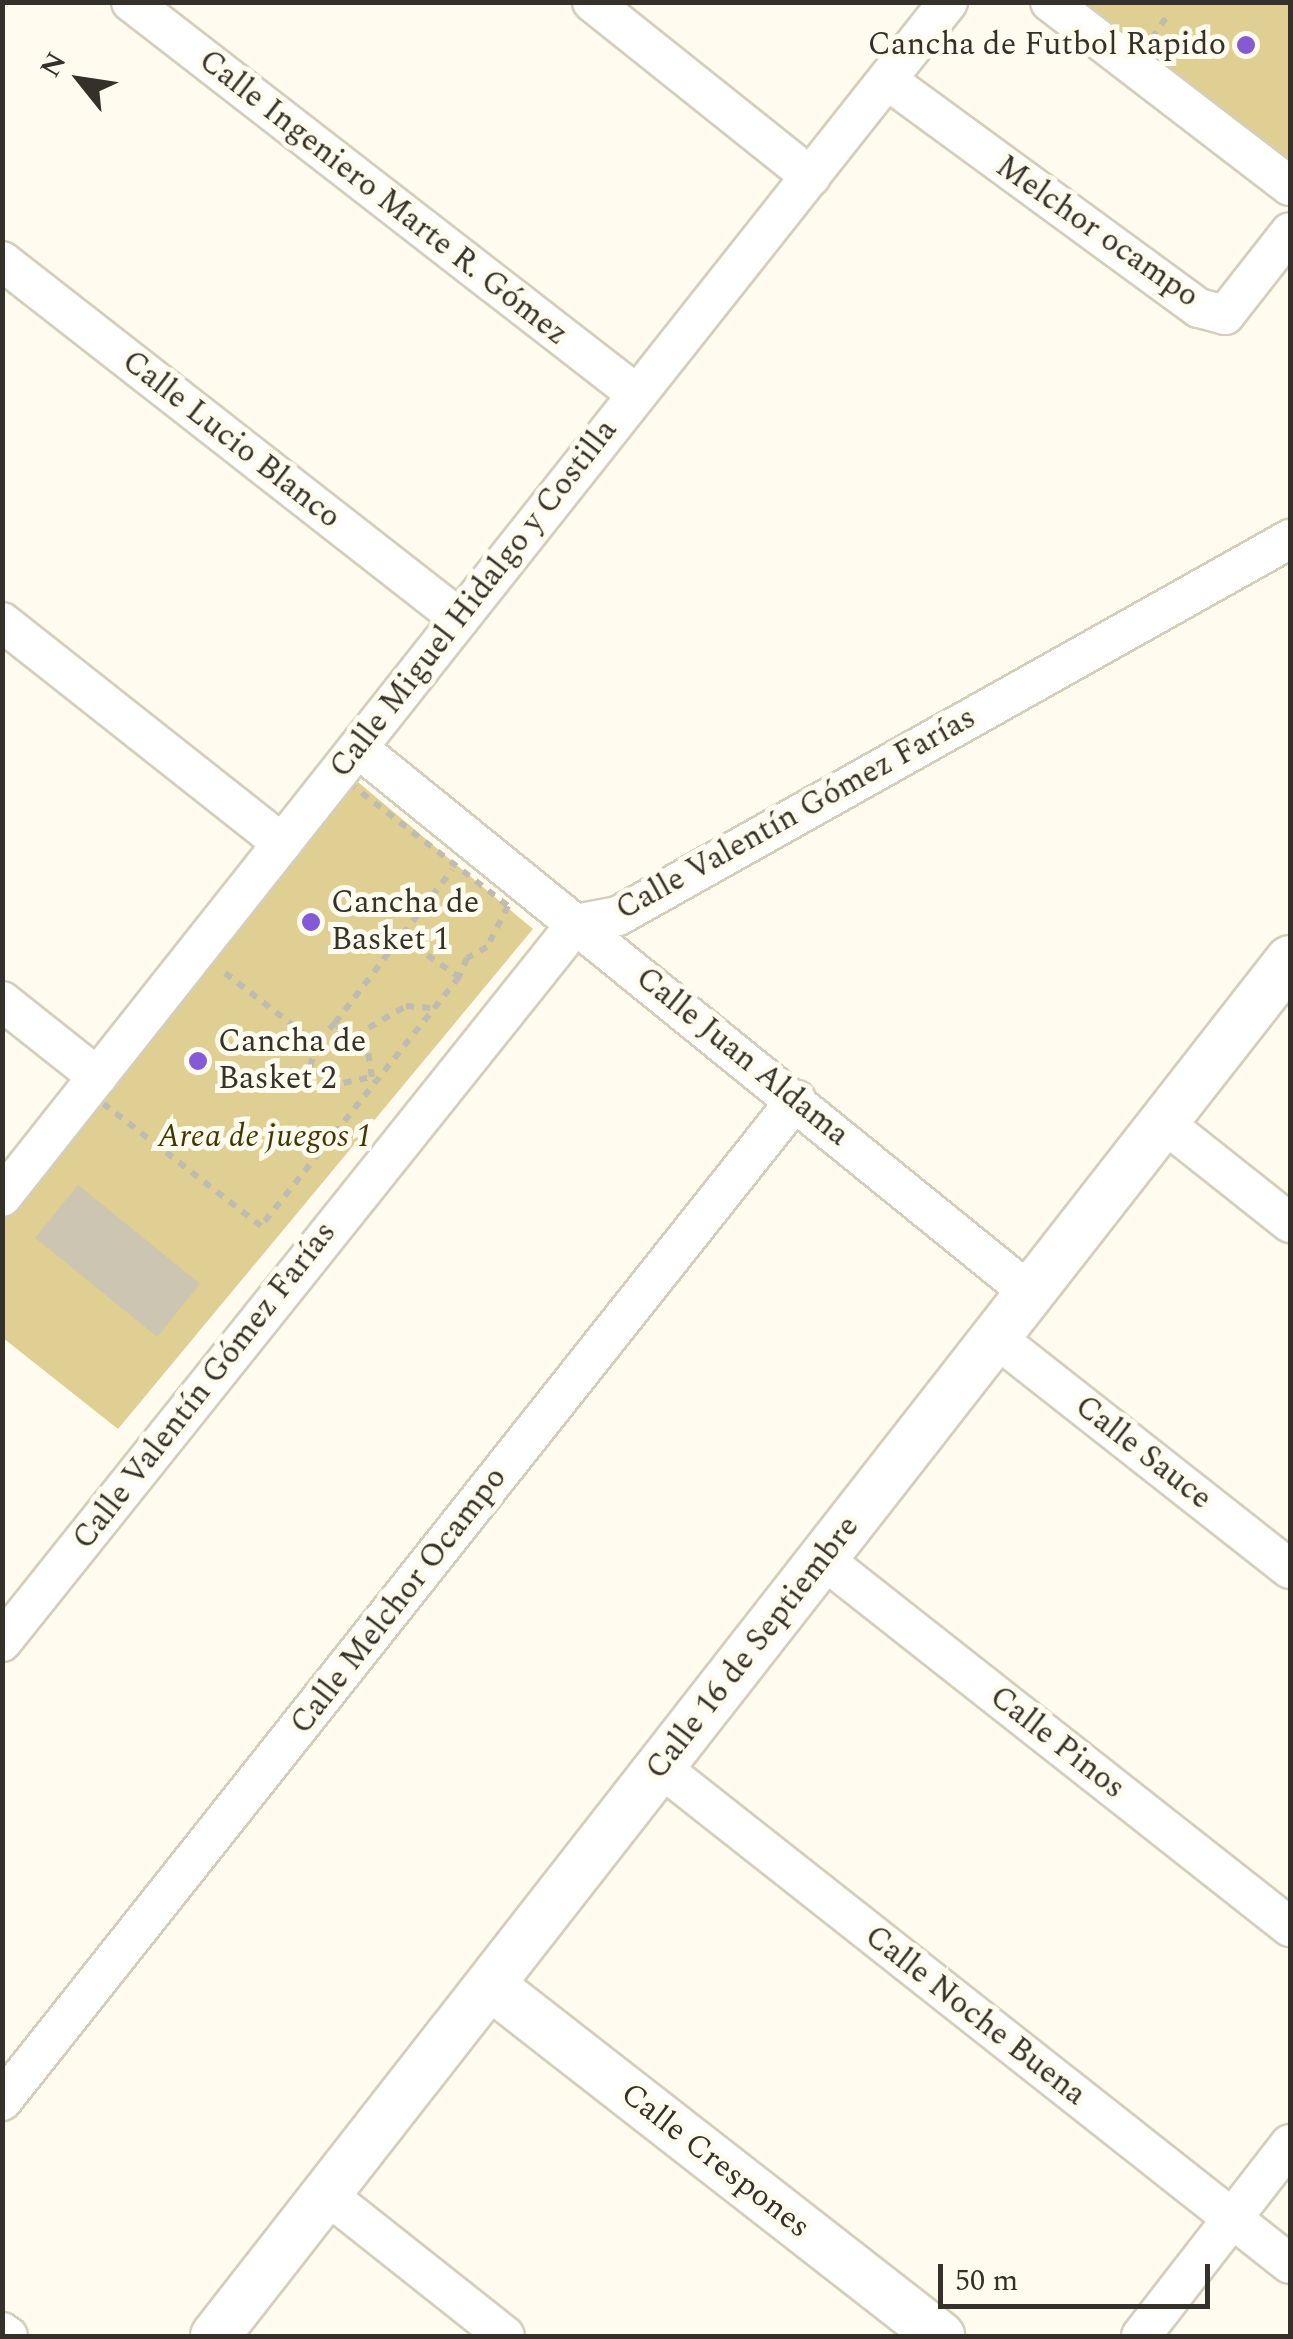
<!DOCTYPE html>
<meta charset="utf-8">
<style>
body{margin:0}
#map{position:relative;width:1293px;height:2339px;overflow:hidden;background:#fffcef;font-family:Spectral,serif}
div>[style]{position:absolute}
[style*='--x']{left:calc(var(--x)*1px);top:calc(var(--y)*1px);width:calc(var(--w)*1px);rotate:calc(var(--a)*1deg)}
.green>*{inset:0;background:#e0cf92}
.building>*{inset:0;background:#cbc5b1;transform-origin:0 0}
.path>*{height:6px;margin-top:-3px;transform-origin:0;background:repeating-linear-gradient(90deg,#bebbb0 0 8px,transparent 0 16px)}
.roads{filter:drop-shadow(2px 0 #d4ceba) drop-shadow(-2px 0 #d4ceba) drop-shadow(0 2px #d4ceba) drop-shadow(0 -2px #d4ceba)}
.minor>*{height:38px;margin:-19px;padding:0 19px;transform-origin:19px;border-radius:19px;background:#fff}
.tertiary>*{height:48px;margin:-24px;padding:0 24px;transform-origin:24px;border-radius:24px;background:#fff}
.dots>*{width:28px;height:28px;translate:-50% -50%;box-sizing:border-box;border:5px solid #fffcef;border-radius:50%}
span{translate:-50% -50%;white-space:nowrap;text-align:center;line-height:1.15;-webkit-text-stroke:10px #fffcef;paint-order:stroke}
.poi-label{font-size:32px;color:#333129}
.right{translate:-100% -50%;text-align:right}
.left{translate:0 -50%;text-align:left}
.street-label{font-size:32px;color:#333129}
.park-label{font-size:32px;color:#413502;font-style:italic}
.frame{position:absolute;inset:0;border:5px solid #333129;pointer-events:none}
.north{position:absolute;left:30px;top:30px;width:100px;height:100px;-webkit-text-stroke:8px #fffcef;paint-order:stroke;rotate:300deg;font-size:28px;font-weight:700;line-height:40px;text-align:center;color:#333129}
.north::after{content:'';display:block;margin:auto;width:35px;height:45px;background:#333129;clip-path:polygon(50% 0,100% 100%,50% 72%,0 100%)}
.scale{position:absolute;left:938px;top:2264px;width:272px;height:45px;box-sizing:border-box;border:5px solid #333129;border-top:0;padding-left:12px;font-size:30px;line-height:35px;white-space:nowrap;color:#333129;-webkit-text-stroke:8px #fffcef;paint-order:stroke}
</style>
<div id="map">
<div class="green">
<div style="clip-path:polygon(1083px 3px,1290px 3px,1290px 162px)"></div>
<div style="clip-path:polygon(358px 782px,533px 929px,118px 1429px,3px 1338px,2px 1220px)"></div>
</div>
<div class="building">
<div style="left:78px;top:1185px;width:157px;height:68px;rotate:39deg"></div>
</div>
<div class="path">
<div style="--x:1152;--y:38;--w:24;--a:-55"></div>
<div style="--x:349;--y:783;--w:201;--a:37.7"></div>
<div style="--x:508;--y:906;--w:46;--a:117.1"></div>
<div style="--x:487;--y:947;--w:23;--a:151"></div>
<div style="--x:467;--y:958;--w:21;--a:113"></div>
<div style="--x:459;--y:977;--w:318;--a:128.5"></div>
<div style="--x:261;--y:1226;--w:204;--a:-142.2"></div>
<div style="--x:100;--y:1101;--w:404;--a:-51.9"></div>
<div style="--x:401;--y:937;--w:70;--a:34.6"></div>
<div style="--x:225;--y:973;--w:115;--a:37.6"></div>
<div style="--x:335;--y:1023;--w:28;--a:134"></div>
<div style="--x:316;--y:1043;--w:28;--a:103"></div>
<div style="--x:310;--y:1070;--w:24;--a:42"></div>
<div style="--x:328;--y:1086;--w:45;--a:-11.6"></div>
<div style="--x:372;--y:1077;--w:26;--a:-99"></div>
<div style="--x:368;--y:1051;--w:43;--a:-139.7"></div>
<div style="--x:335;--y:1023;--w:193;--a:-52.6"></div>
<div style="--x:355;--y:1036;--w:59;--a:-30.5"></div>
<div style="--x:406;--y:1006;--w:27;--a:4"></div>
</div>
<div class="roads">
<div class="minor">
<div style="--x:131;--y:2;--w:638;--a:37.8"></div>
<div style="--x:592;--y:2;--w:280;--a:38.6"></div>
<div style="--x:1050;--y:2;--w:302;--a:37.5"></div>
<div style="--x:887;--y:80;--w:386;--a:36.2"></div>
<div style="--x:1199;--y:308;--w:27;--a:15"></div>
<div style="--x:1225;--y:315;--w:105;--a:-51.9"></div>
<div style="--x:2;--y:261;--w:581;--a:38.01"></div>
<div style="--x:2;--y:622;--w:357;--a:38.3"></div>
<div style="--x:358;--y:748;--w:865;--a:39.04"></div>
<div style="--x:2;--y:1001;--w:122;--a:38.4"></div>
<div style="--x:1164;--y:1123;--w:161;--a:38.4"></div>
<div style="--x:2;--y:1197;--w:1524;--a:-51.63"></div>
<div style="--x:995;--y:1337;--w:375;--a:38.2"></div>
<div style="--x:823;--y:1559;--w:595;--a:38.24"></div>
<div style="--x:2;--y:1642;--w:919;--a:-51.36"></div>
<div style="--x:576;--y:924;--w:43;--a:-10.8"></div>
<div style="--x:618;--y:916;--w:771;--a:-29.29"></div>
<div style="--x:660;--y:1767;--w:802;--a:38.27"></div>
<div style="--x:2;--y:2101;--w:1278;--a:-51.58"></div>
<div style="--x:326;--y:2194;--w:228;--a:38.4"></div>
<div style="--x:2;--y:2332;--w:7;--a:34"></div>
<div style="--x:1141;--y:2336;--w:243;--a:-52.2"></div>
</div>
<div class="tertiary">
<div style="--x:490;--y:1985;--w:571;--a:37.95"></div>
<div style="--x:215;--y:2336;--w:1746;--a:-52"></div>
</div>
</div>
<div class="dots">
<div style="left:1246px;top:45px;background:#855ad4"></div>
<div style="left:311px;top:922px;background:#855ad4"></div>
<div style="left:198px;top:1061px;background:#855ad4"></div>
</div>
<div class="poi-label">
<span class="right" style="left:1226px;top:45px">Cancha de Futbol Rapido</span>
<span class="left" style="left:331px;top:922px">Cancha de<br>Basket 1</span>
<span class="left" style="left:218px;top:1061px">Cancha de<br>Basket 2</span>
</div>
<div class="street-label">
<span style="left:383px;top:198px;rotate:38deg">Calle Ingeniero Marte R. Gómez</span>
<span style="left:1097px;top:232px;rotate:35deg">Melchor ocampo</span>
<span style="left:231px;top:440px;rotate:38deg">Calle Lucio Blanco</span>
<span style="left:474px;top:599px;rotate:-52deg">Calle Miguel Hidalgo y Costilla</span>
<span style="left:796px;top:814px;rotate:-29deg">Calle Valentín Gómez Farías</span>
<span style="left:742px;top:1057px;rotate:39deg">Calle Juan Aldama</span>
<span style="left:205px;top:1386px;rotate:-52deg">Calle Valentín Gómez Farías</span>
<span style="left:1143px;top:1453px;rotate:38deg">Calle Sauce</span>
<span style="left:399px;top:1601px;rotate:-52deg">Calle Melchor Ocampo</span>
<span style="left:753px;top:1648px;rotate:-52deg">Calle 16 de Septiembre</span>
<span style="left:1057px;top:1743px;rotate:38deg">Calle Pinos</span>
<span style="left:975px;top:2016px;rotate:38deg">Calle Noche Buena</span>
<span style="left:715px;top:2161px;rotate:38deg">Calle Crespones</span>
</div>
<div class="park-label">
<span style="left:265px;top:1137px">Area de juegos 1</span>
</div>
<div class="frame"></div>
<div class="north">N</div>
<div class="scale">50 m</div>
</div>
